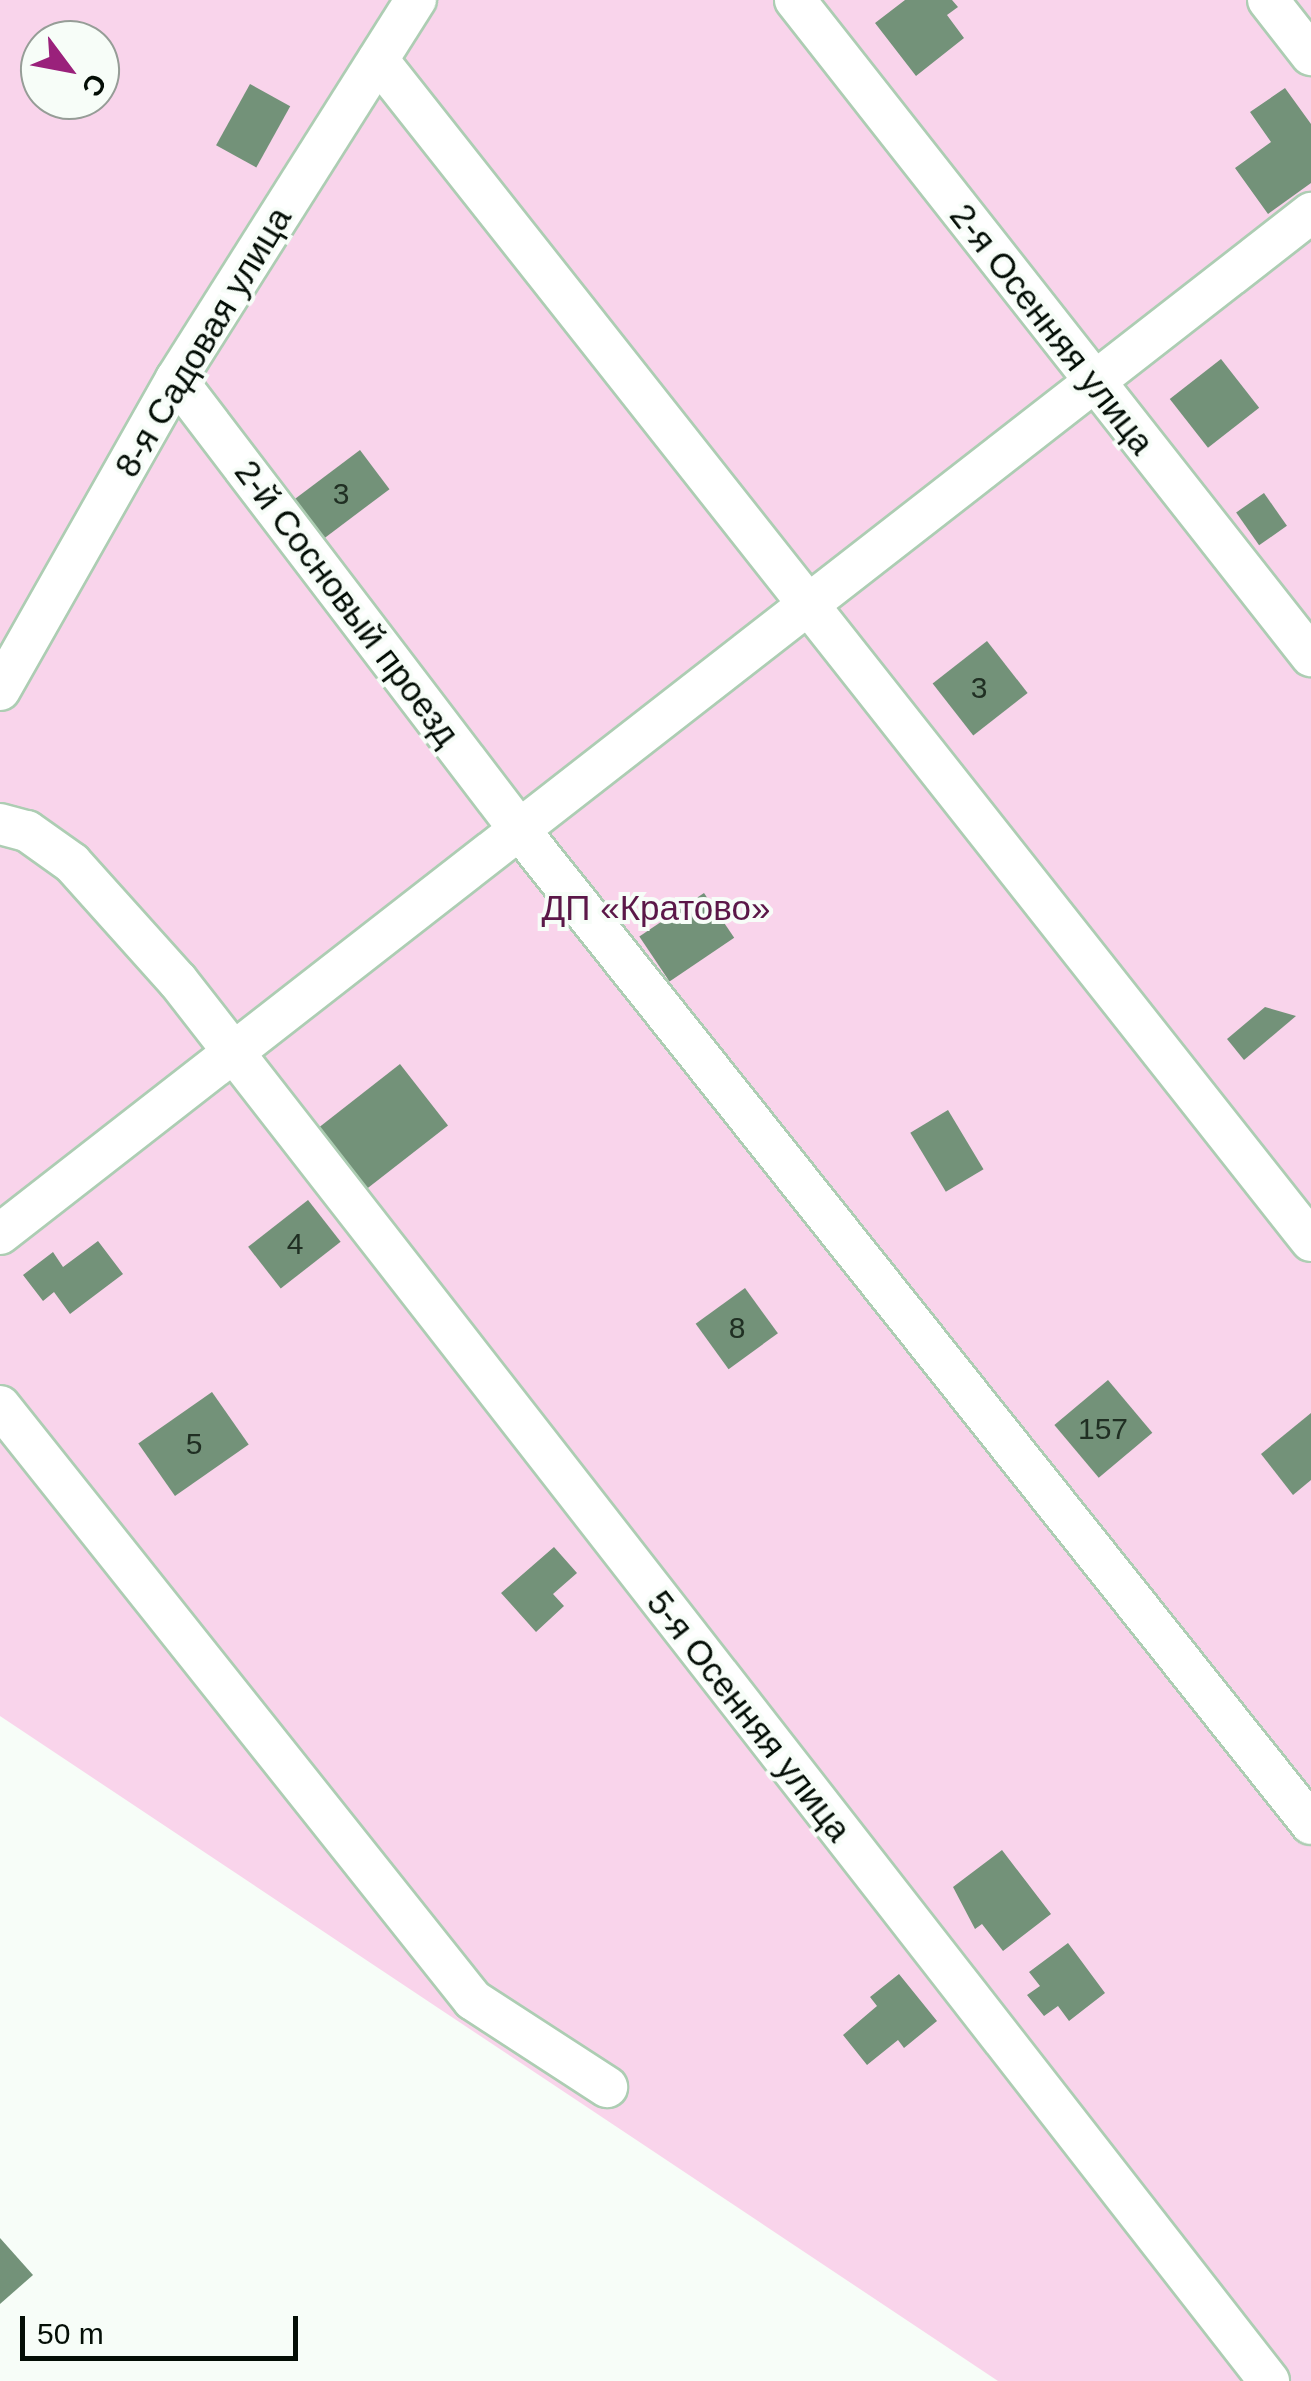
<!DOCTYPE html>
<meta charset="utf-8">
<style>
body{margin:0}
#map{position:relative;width:1311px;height:2381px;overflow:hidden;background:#f7fdf8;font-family:Helvetica,sans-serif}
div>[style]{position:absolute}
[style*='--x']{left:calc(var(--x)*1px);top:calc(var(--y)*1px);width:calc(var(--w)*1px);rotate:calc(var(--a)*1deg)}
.green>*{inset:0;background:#f9d4eb}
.building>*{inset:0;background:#739279;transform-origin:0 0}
.roads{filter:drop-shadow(2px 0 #adcdb3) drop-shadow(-2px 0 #adcdb3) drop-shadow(0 2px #adcdb3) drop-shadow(0 -2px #adcdb3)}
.street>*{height:40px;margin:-20px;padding:0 20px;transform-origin:20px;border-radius:20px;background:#fff}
span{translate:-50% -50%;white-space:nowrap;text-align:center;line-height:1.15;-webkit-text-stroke:8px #f7fdf8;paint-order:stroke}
.number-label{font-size:30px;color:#202f23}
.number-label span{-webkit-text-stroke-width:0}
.street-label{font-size:35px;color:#040e06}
.park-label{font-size:35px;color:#5b1748}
.north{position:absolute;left:20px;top:20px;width:100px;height:100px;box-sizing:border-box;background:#f7fdf8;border:2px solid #969d97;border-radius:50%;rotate:122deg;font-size:28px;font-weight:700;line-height:40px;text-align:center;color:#040e06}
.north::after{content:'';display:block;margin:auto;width:35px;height:45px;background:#9a217b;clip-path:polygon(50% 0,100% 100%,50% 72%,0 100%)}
.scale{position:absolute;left:20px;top:2316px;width:278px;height:45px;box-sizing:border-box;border:5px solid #040e06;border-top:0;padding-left:12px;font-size:30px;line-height:35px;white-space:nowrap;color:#040e06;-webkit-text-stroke:8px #f7fdf8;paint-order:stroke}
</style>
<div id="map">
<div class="green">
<div style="clip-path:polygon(evenodd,0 0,1311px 0,1311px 2381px,998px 2381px,0 1716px,0 0,40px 40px,100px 40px,100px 100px,40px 100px,40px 40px)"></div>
</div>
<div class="building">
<div style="clip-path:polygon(905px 0,952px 0,958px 7px,947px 15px,964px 38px,916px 76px,875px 23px)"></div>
<div style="left:250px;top:84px;width:46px;height:70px;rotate:29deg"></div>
<div style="clip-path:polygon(1285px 88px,1311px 124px,1311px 183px,1268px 214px,1235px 168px,1271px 142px,1250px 112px)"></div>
<div style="left:1221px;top:359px;width:62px;height:65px;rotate:52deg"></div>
<div style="left:360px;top:450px;width:49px;height:82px;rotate:53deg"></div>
<div style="left:1264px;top:493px;width:40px;height:34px;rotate:55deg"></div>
<div style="left:987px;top:641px;width:66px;height:69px;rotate:52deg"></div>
<div style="left:704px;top:893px;width:54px;height:78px;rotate:56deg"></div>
<div style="clip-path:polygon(1265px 1007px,1296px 1016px,1244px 1060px,1227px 1039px)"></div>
<div style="left:400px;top:1064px;width:78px;height:105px;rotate:52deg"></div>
<div style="left:948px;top:1110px;width:69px;height:44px;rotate:59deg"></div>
<div style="left:308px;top:1200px;width:53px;height:76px;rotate:52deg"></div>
<div style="clip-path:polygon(98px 1241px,123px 1274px,70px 1314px,54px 1292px,43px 1301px,23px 1275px,53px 1252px,63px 1267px)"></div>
<div style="left:745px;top:1288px;width:56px;height:61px;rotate:54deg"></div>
<div style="left:1108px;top:1380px;width:69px;height:70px;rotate:50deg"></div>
<div style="left:212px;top:1392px;width:64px;height:90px;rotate:55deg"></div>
<div style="clip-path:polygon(1311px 1413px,1311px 1480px,1293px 1495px,1261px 1454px)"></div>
<div style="clip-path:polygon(554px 1547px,577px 1573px,553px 1594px,564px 1606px,536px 1632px,501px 1593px)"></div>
<div style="clip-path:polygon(1002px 1850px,1051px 1914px,1003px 1951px,982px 1924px,975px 1929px,953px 1887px)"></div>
<div style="clip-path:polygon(1068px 1943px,1105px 1993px,1069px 2021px,1058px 2006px,1044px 2016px,1027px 1995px,1040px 1986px,1029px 1972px)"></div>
<div style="clip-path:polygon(899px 1974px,937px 2021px,904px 2048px,898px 2040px,867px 2065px,843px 2035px,877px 2006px,870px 1997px)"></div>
<div style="clip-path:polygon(0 2238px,33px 2275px,0 2304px)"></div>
</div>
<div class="roads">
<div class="street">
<div style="--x:795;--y:0;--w:835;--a:51.81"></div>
<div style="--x:1268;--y:0;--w:70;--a:52"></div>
<div style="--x:378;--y:60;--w:1505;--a:51.69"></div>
<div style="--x:176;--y:379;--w:564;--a:52.7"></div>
<div style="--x:518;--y:828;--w:1273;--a:51.47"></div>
<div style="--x:0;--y:690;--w:357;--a:-60.5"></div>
<div style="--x:176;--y:379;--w:449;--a:-57.7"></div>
<div style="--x:0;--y:824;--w:28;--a:15"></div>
<div style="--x:27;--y:831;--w:55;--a:35.4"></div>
<div style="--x:72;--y:863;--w:159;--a:48.1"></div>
<div style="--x:178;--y:981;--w:1775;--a:52.07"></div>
<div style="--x:0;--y:1234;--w:1662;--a:-37.91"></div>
<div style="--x:0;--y:1406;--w:759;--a:51.47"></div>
<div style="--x:473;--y:2000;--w:160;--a:33"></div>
</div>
</div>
<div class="number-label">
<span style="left:341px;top:494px">3</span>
<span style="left:979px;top:688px">3</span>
<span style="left:295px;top:1244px">4</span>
<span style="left:737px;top:1328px">8</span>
<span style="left:1103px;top:1429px">157</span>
<span style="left:194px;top:1444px">5</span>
</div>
<div class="street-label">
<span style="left:1052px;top:329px;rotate:52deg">2-я Осенняя улица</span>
<span style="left:203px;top:342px;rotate:-59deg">8-я Садовая улица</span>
<span style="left:347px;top:603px;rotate:53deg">2-й Сосновый проезд</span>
<span style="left:749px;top:1716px;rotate:52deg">5-я Осенняя улица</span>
</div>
<div class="park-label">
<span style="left:656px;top:908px">ДП «Кратово»</span>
</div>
<div class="north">С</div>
<div class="scale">50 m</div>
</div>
